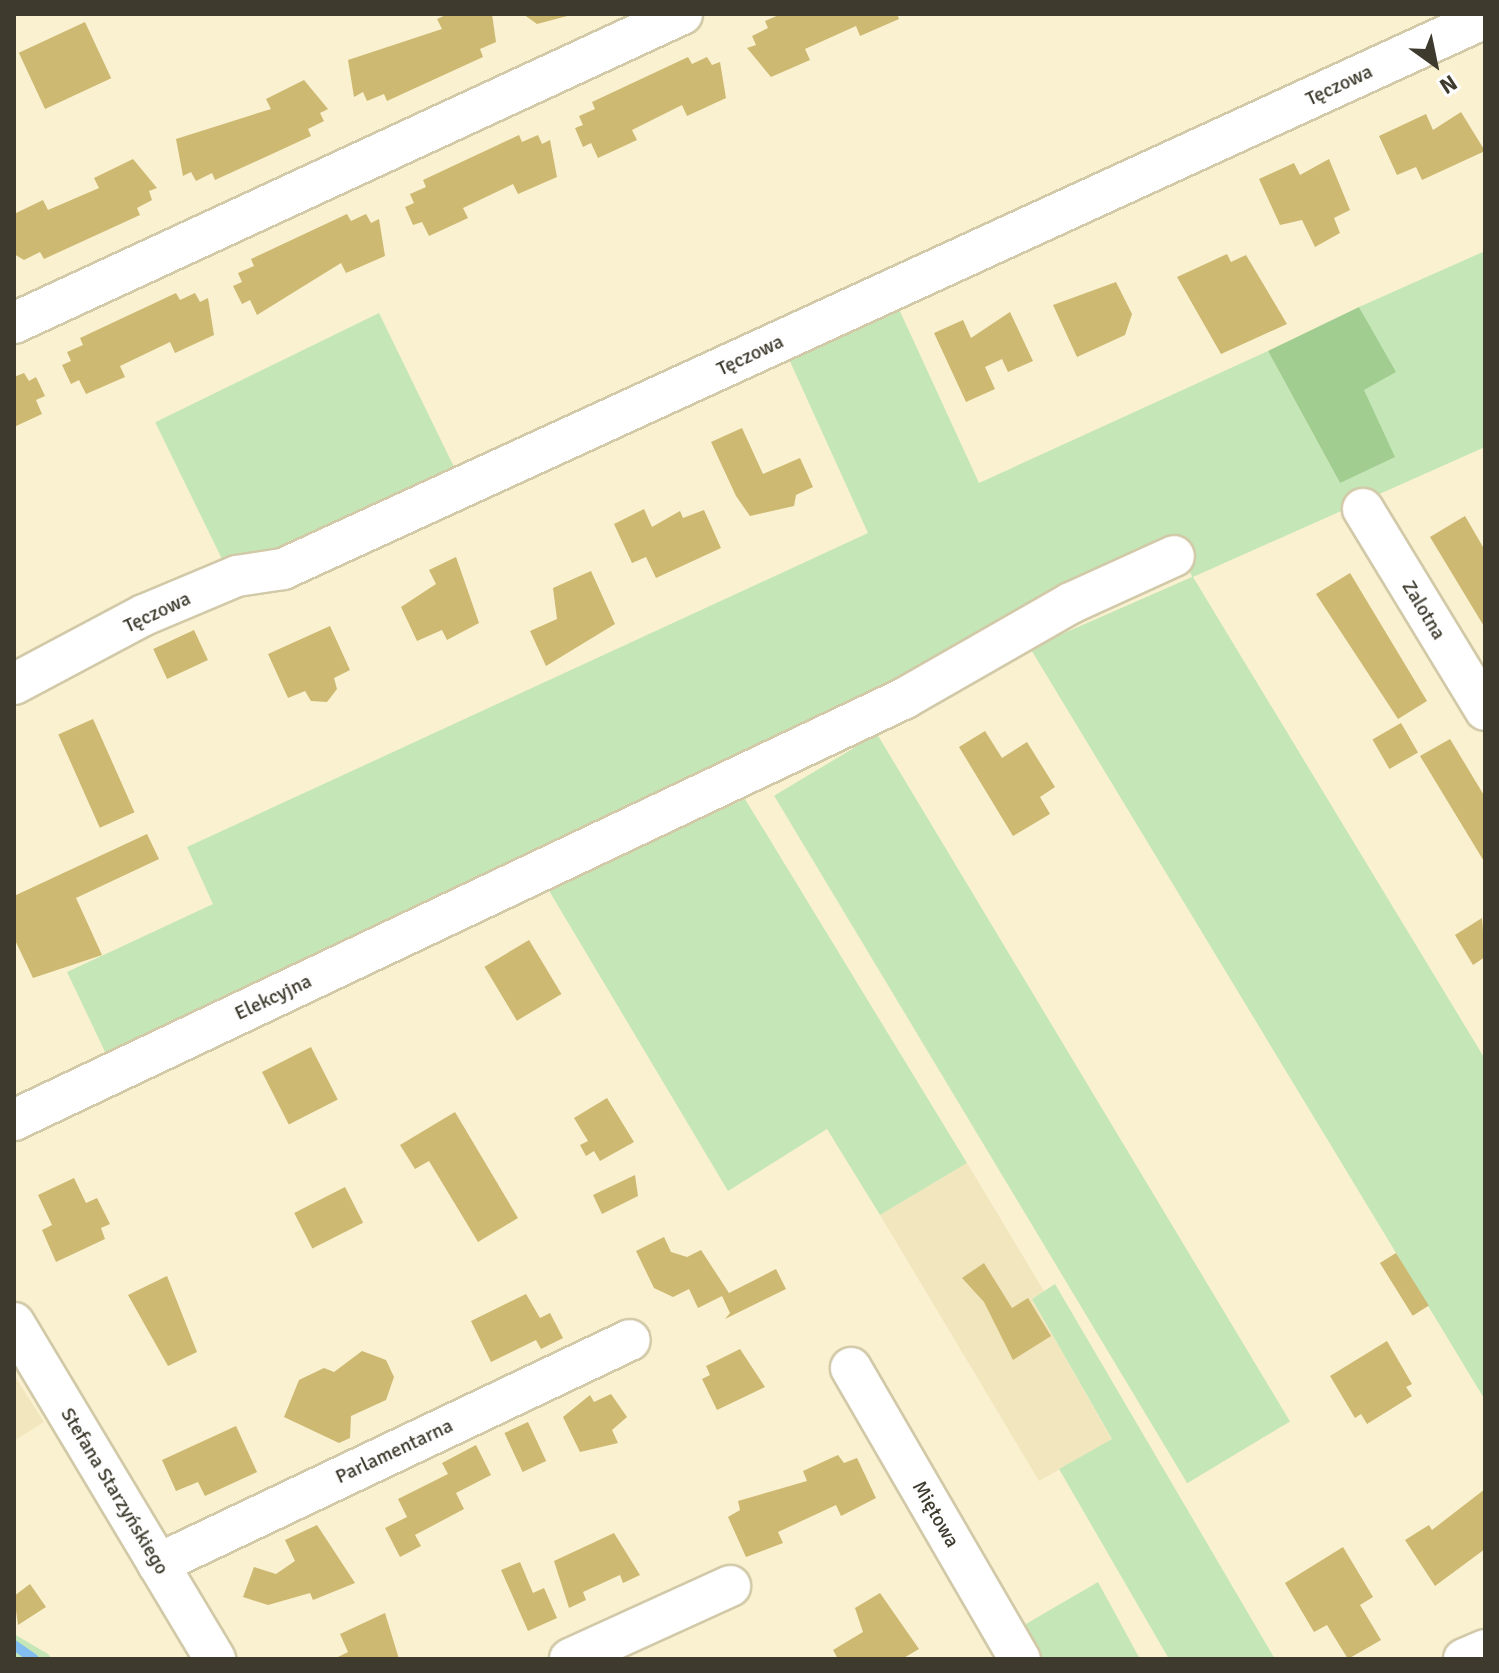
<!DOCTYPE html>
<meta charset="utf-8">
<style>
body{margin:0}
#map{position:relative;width:1499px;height:1673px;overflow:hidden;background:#faf1d0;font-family:Signika,sans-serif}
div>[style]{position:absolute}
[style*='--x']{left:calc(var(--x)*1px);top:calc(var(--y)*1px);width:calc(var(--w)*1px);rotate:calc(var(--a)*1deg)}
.built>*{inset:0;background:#f2e6be}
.green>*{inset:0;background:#c5e7b8;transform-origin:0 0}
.forest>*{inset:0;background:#a1cd91}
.stream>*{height:10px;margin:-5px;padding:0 5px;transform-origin:5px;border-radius:5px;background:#81bdef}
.building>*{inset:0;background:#cdb971;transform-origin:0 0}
.roads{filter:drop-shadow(2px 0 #d1c9a8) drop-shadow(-2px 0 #d1c9a8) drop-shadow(0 2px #d1c9a8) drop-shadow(0 -2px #d1c9a8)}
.minor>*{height:40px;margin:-20px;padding:0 20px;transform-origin:20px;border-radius:20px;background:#fff}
span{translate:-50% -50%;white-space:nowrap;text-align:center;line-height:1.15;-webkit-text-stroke:6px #fefefe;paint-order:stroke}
.street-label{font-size:20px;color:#3e3b2e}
.frame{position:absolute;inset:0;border:16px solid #3e3b2e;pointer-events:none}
.north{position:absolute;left:1395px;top:24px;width:80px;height:80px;-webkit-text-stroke:6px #fefefe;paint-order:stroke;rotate:147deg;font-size:22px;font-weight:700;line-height:32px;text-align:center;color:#3e3b2e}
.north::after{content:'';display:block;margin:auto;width:28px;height:36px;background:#3e3b2e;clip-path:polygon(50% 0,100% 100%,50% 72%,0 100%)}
</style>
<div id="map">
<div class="built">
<div style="clip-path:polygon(967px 1163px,1044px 1291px,1032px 1299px,1112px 1440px,1039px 1481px,880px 1215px)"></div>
<div style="clip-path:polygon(14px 1375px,44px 1422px,14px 1441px)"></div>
</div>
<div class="green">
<div style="clip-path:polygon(1485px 251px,1485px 447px,1193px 577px,1485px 1059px,1485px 1400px,1030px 648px,1192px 577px,1180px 542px,930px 671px,107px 1056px,67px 972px,213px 904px,187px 847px,868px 533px,788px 357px,898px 307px,979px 483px,1268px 351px,1340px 483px,1363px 390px,1395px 372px,1359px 307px)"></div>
<div style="left:379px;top:313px;width:174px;height:249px;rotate:64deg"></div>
<div style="left:877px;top:734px;width:802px;height:120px;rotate:59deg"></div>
<div style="clip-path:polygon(745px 799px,967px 1163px,880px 1215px,827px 1129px,728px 1191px,548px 889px)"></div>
<div style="clip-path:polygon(1055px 1284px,1275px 1659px,1169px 1659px,1059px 1469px,1112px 1439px,1032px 1299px)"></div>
<div style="clip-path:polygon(1098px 1582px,1140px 1659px,1036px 1659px,1019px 1628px)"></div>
<div style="clip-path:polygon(14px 1634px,48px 1654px,52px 1659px,14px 1659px)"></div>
</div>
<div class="forest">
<div style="clip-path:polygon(1359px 307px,1396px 372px,1364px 390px,1395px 457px,1340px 483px,1268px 351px)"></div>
</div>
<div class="stream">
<div style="--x:14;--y:1645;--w:24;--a:35"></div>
</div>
<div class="building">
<div style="clip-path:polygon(448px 14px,492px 14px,496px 42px,480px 49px,483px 57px,387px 101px,384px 94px,367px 101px,363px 92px,354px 97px,348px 60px,442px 29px,437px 19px)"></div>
<div style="clip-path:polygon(523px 14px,575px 14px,537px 24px)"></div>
<div style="clip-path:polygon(781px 14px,897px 14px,899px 19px,860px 36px,856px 26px,805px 49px,810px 60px,771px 77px,747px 48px,756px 45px,752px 36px,768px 28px,765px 21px)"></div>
<div style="left:85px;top:22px;width:62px;height:73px;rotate:65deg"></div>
<div style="clip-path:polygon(688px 57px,692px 64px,707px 57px,712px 65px,720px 62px,726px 98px,687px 116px,682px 105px,632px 130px,637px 140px,598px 158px,591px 143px,583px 147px,575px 128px,583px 125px,579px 116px,595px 109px,592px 102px)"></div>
<div style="clip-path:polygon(304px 80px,328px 109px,320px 113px,324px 121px,308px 129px,311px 136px,215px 180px,212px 173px,196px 181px,191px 172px,183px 176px,176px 139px,271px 109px,266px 99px)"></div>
<div style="clip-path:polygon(1461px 112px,1485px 151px,1422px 180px,1416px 167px,1397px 175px,1379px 136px,1426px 114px,1433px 130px)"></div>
<div style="clip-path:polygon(519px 135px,522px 142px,538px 135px,542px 144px,550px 140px,557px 177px,518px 194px,513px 184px,463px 208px,468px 218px,429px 236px,422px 222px,413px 225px,405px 207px,414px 203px,410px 194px,426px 187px,423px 180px)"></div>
<div style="clip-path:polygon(133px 159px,157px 188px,149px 191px,152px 200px,137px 208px,140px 215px,44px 259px,40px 252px,24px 260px,14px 254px,14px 214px,43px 200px,48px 210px,99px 188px,94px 178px)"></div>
<div style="clip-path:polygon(1329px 159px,1350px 210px,1334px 218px,1340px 233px,1315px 247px,1302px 220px,1280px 225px,1259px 179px,1294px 163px,1300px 175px)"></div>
<div style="clip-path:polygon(347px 214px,351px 221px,366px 214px,371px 223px,379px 219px,385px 256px,346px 273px,341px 263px,257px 315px,250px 300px,242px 304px,233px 286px,242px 282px,238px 273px,254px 266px,251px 259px)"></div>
<div style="clip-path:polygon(1227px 254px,1231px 262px,1246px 255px,1287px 324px,1221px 354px,1177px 277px)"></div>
<div style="clip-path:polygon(1116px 282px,1132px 314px,1125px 335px,1077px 357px,1053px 305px)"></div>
<div style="clip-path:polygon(176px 293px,180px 300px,195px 293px,200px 302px,208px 298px,214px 335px,175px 353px,170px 342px,120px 366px,125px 377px,86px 394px,79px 380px,71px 384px,62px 365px,71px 361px,67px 352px,83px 345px,80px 338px)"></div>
<div style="clip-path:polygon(1010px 312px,1033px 361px,1008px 372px,1002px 359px,985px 367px,995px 389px,966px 402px,934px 333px,963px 320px,971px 338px)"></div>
<div style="clip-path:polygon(24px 373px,29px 381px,36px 377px,45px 396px,36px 400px,42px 414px,14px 427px,14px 377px)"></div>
<div style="clip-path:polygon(742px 428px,763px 474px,800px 458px,813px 487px,796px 495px,794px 506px,750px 516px,736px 496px,711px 442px)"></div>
<div style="clip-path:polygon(644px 509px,652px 527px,680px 511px,683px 518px,704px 510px,721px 548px,656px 578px,646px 557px,632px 563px,614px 524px)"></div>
<div style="clip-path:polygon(1465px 516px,1483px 547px,1485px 628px,1430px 537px)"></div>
<div style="clip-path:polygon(456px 557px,479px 623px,447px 640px,442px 630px,417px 641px,401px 607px,436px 584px,429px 570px)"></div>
<div style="clip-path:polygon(591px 571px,615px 624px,546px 666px,530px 631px,557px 619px,553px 588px)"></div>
<div style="clip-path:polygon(1350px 573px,1427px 701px,1398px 719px,1316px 594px)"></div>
<div style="clip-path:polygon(330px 626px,350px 670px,334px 678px,337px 689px,327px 702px,311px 701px,305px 691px,288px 698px,268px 654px)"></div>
<div style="left:194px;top:630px;width:33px;height:45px;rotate:65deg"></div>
<div style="left:93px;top:719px;width:102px;height:38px;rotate:66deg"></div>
<div style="left:1401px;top:723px;width:34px;height:33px;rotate:60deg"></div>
<div style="clip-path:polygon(985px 731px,1002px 758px,1027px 742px,1055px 787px,1040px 797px,1050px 814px,1013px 836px,959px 747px)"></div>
<div style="clip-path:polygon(1450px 739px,1485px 797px,1485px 863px,1420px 756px)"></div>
<div style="clip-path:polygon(147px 834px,159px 859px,76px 898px,102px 955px,33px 978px,14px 938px,14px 896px)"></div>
<div style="clip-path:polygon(1482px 918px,1485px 957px,1473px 965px,1455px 935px)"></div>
<div style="left:529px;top:940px;width:63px;height:52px;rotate:59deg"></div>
<div style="left:311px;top:1047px;width:59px;height:55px;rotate:63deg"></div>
<div style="clip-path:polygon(607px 1098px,634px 1142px,600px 1161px,594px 1151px,586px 1156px,580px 1145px,588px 1141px,574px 1118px)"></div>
<div style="clip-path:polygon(455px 1112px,518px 1218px,478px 1242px,429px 1161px,415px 1169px,400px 1145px)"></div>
<div style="clip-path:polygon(635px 1175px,638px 1196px,602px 1214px,593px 1195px)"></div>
<div style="clip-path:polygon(74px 1178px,86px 1203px,97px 1198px,110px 1224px,101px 1228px,105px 1239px,56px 1262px,42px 1230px,52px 1225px,38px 1195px)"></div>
<div style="left:345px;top:1187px;width:40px;height:57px;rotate:63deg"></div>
<div style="clip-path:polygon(664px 1237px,671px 1252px,687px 1257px,701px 1250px,729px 1293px,776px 1269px,786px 1289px,725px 1319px,730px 1313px,722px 1296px,698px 1308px,689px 1289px,673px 1297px,654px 1288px,636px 1251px)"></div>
<div style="left:1396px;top:1253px;width:62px;height:19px;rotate:58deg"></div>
<div style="clip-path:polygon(984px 1263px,1012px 1308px,1028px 1298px,1051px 1336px,1013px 1360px,984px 1302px,962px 1278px)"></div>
<div style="clip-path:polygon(167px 1276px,197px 1352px,168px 1366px,128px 1295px)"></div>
<div style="clip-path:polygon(526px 1294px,540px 1318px,550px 1313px,563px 1338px,541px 1349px,536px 1340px,491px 1362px,471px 1321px)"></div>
<div style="clip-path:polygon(1387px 1341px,1412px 1384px,1406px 1387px,1412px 1396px,1367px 1424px,1361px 1414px,1355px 1418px,1330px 1376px)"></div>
<div style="clip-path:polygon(740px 1349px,765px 1387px,717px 1410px,702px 1379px,710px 1375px,706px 1366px)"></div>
<div style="clip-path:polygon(362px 1351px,386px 1360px,394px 1377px,386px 1400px,351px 1416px,350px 1438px,339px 1443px,284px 1417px,299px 1380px,324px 1368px,334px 1372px)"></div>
<div style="clip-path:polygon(611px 1394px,627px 1417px,612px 1430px,618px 1443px,580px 1452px,563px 1417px,590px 1395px,594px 1402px)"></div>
<div style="left:528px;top:1422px;width:43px;height:26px;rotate:65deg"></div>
<div style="clip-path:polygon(236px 1426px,257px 1472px,205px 1496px,198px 1482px,176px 1491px,162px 1460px)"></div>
<div style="clip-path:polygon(476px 1445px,491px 1475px,456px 1493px,464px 1509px,415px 1535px,421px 1546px,400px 1557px,385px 1528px,407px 1517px,398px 1499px,448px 1474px,442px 1463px)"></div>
<div style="clip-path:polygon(838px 1455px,844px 1463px,857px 1458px,876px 1498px,841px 1516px,836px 1505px,778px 1532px,783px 1543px,746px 1557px,728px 1517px,740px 1510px,738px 1501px,807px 1481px,803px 1471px)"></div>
<div style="clip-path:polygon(1485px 1489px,1485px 1549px,1435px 1586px,1405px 1540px,1429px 1525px,1432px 1530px)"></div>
<div style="clip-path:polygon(317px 1525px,355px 1583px,313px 1600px,310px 1593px,268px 1605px,243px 1597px,254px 1567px,276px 1574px,295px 1561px,285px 1540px)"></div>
<div style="clip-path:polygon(614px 1533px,640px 1575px,623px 1583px,620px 1575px,583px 1592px,586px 1600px,569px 1608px,554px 1561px)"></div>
<div style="clip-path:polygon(1343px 1547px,1373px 1597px,1360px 1605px,1381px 1640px,1348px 1659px,1327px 1625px,1314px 1632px,1285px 1583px)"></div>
<div style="clip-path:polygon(520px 1562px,533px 1593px,544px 1588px,557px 1618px,528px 1631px,501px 1570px)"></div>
<div style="clip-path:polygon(30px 1584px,46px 1607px,18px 1625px,14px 1596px)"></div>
<div style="clip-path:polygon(880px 1593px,919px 1649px,902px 1659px,838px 1659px,833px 1650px,863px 1632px,855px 1608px)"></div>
<div style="clip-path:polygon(385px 1613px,399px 1659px,334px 1659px,348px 1652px,340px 1634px)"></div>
</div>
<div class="roads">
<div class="minor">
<div style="--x:14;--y:323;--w:736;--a:-24.82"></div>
<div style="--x:1363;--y:509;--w:235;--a:58.7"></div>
<div style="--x:14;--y:684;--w:147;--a:-28"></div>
<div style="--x:144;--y:615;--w:101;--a:-22.8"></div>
<div style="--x:237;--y:576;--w:47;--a:-8.7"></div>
<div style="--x:283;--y:569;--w:1322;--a:-24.63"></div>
<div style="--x:14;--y:1120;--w:986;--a:-25.34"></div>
<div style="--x:905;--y:698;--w:191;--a:-29.8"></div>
<div style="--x:1071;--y:603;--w:113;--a:-24.5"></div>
<div style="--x:14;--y:1323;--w:392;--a:59.1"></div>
<div style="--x:851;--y:1368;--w:337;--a:59.9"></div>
<div style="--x:158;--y:1564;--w:522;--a:-25.39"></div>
<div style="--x:570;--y:1659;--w:176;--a:-24.5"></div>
<div style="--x:1464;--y:1659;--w:23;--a:-23"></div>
</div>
</div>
<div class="street-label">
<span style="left:1339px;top:85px;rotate:-25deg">Tęczowa</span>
<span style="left:750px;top:355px;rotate:-25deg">Tęczowa</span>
<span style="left:1424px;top:610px;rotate:59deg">Zalotna</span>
<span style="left:157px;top:612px;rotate:-25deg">Tęczowa</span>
<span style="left:273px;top:997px;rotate:-25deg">Elekcyjna</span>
<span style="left:394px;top:1451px;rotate:-25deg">Parlamentarna</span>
<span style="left:115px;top:1491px;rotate:59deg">Stefana Starzyńskiego</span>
<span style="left:936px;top:1514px;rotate:60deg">Miętowa</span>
</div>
<div class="frame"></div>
<div class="north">N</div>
</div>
